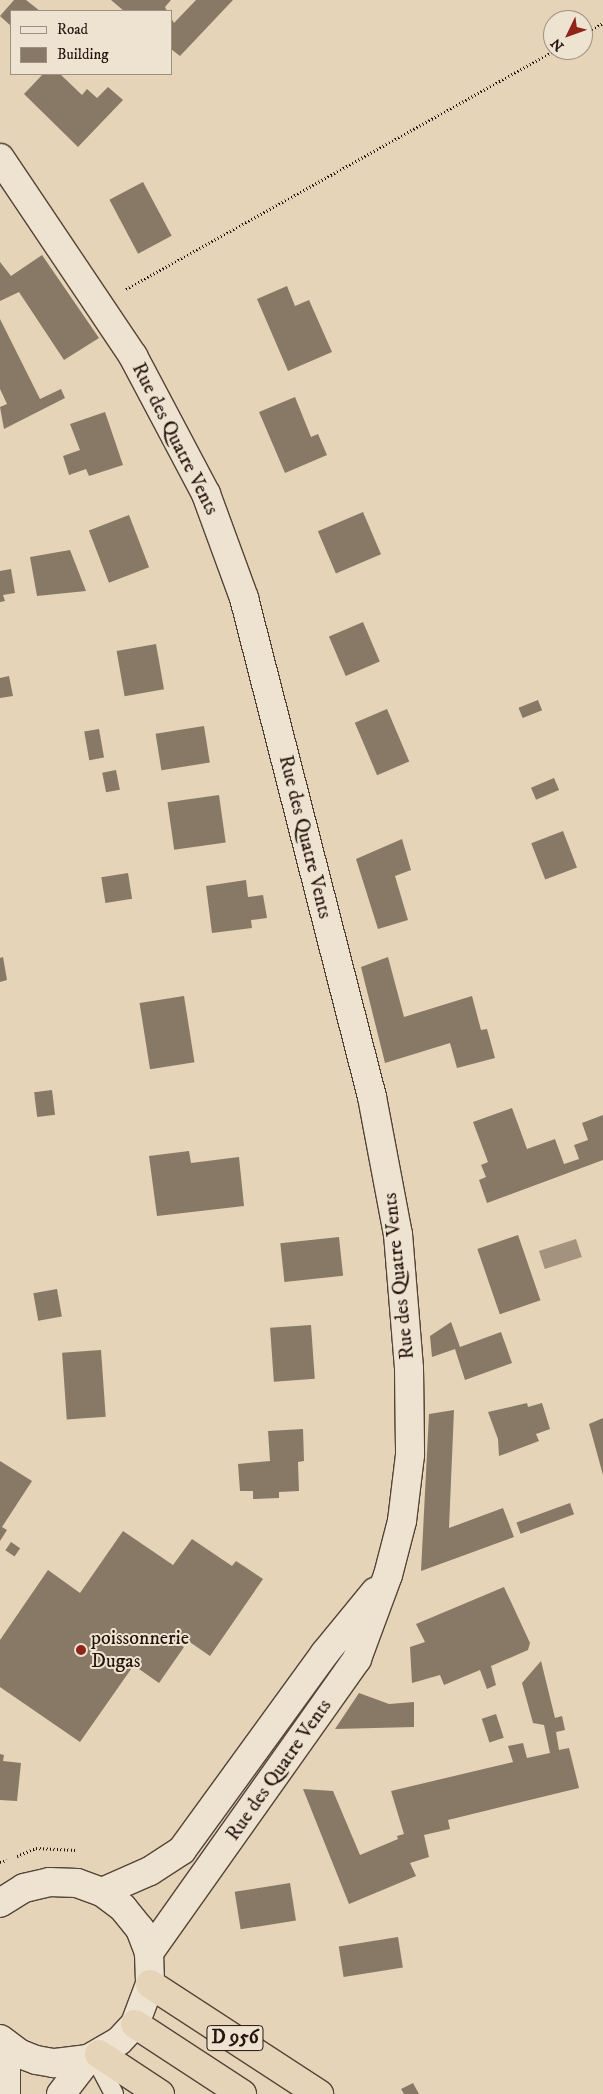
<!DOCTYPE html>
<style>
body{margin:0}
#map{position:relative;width:603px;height:2094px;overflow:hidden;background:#e5d4b7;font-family:"IM FELL DW Pica",serif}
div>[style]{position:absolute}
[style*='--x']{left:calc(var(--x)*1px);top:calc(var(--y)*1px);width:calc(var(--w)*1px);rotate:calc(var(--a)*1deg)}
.water>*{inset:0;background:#a3937e;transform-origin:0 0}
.building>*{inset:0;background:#887866;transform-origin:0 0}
.path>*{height:3px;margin-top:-1.5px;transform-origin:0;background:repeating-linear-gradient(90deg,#24140e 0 1px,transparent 0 3.5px)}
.roads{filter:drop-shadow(1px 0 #544438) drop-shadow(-1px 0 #544438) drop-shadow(0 1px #544438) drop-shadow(0 -1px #544438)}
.service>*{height:18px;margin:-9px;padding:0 9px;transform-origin:9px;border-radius:9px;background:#eee3d0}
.minor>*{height:28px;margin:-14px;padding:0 14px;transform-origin:14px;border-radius:14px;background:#eee3d0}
.tertiary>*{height:28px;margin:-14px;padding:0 14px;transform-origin:14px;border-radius:14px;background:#eee3d0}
.trunk>*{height:28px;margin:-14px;padding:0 14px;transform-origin:14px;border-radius:14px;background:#e5d4b7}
.dots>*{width:14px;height:14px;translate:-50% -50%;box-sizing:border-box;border:2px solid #eee3d0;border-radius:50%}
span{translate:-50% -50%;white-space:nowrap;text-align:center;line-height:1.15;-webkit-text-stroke:4px #eee3d0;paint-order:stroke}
.shield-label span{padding:1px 4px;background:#eee3d0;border:1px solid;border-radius:4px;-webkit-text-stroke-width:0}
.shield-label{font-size:19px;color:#24140e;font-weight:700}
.street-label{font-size:20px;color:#24140e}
.poi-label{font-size:20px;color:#24140e}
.left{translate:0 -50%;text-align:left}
.legend{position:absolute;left:10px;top:10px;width:162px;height:65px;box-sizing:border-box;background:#eee3d0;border:1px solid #9d9082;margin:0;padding:6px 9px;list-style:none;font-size:15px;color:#24140e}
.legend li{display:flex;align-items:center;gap:10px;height:25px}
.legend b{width:25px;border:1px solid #9d9082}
.north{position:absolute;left:543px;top:10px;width:50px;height:50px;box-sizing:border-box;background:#eee3d0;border:1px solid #9d9082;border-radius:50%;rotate:228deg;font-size:14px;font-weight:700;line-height:20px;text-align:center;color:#24140e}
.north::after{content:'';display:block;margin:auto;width:18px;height:22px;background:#8f2418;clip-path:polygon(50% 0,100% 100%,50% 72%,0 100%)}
</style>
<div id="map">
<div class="water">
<div style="left:576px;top:1239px;width:19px;height:39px;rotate:72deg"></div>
</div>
<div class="building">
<div style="clip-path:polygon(14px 0,26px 0,40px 11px,11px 11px,11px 26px,0 16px)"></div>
<div style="clip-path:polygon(111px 0,171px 0,165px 7px,167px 11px,124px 11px)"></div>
<div style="clip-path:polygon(196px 0,233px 0,180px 56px,171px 49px,171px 18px,174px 23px)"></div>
<div style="clip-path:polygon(43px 74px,60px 74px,82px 95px,87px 89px,97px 98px,108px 87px,123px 100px,78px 147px,24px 94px)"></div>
<div style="left:143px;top:182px;width:61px;height:38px;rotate:62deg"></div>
<div style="clip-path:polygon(42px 255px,99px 338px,64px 360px,19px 292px,0 301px,0 262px,11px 276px)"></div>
<div style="clip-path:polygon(287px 286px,295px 306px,309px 300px,332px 352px,288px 371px,257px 299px)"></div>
<div style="clip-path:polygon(0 319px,40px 399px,61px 389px,65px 398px,4px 429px,0 407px,7px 404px,0 389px)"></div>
<div style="clip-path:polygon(295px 397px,311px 437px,318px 434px,327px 455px,285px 473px,259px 412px)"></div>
<div style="clip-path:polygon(105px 412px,123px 465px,89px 476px,86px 469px,69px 475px,63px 456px,80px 450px,70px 424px)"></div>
<div style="left:363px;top:512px;width:46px;height:49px;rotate:67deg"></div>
<div style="left:129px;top:515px;width:56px;height:43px;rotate:69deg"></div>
<div style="clip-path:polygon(70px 550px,86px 591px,37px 596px,30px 557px)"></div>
<div style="clip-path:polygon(11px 569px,15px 593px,3px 595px,5px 601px,0 602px,0 571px)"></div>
<div style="left:363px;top:622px;width:43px;height:37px;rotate:67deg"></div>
<div style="left:156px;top:644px;width:46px;height:40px;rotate:80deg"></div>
<div style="clip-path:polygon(9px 676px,13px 696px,0 698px,0 678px)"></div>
<div style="left:538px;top:700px;width:11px;height:21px;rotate:68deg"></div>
<div style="left:387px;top:709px;width:57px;height:35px;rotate:67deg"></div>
<div style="left:204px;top:726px;width:37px;height:49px;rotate:81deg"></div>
<div style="left:99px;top:729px;width:29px;height:15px;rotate:80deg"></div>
<div style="left:116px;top:770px;width:20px;height:14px;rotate:79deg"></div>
<div style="left:554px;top:778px;width:13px;height:25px;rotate:67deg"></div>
<div style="left:219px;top:795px;width:48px;height:52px;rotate:82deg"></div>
<div style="left:563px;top:831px;width:39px;height:34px;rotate:69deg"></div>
<div style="clip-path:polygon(402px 839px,411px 870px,395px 876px,408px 920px,378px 929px,356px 859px)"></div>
<div style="left:128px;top:873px;width:26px;height:27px;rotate:81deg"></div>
<div style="clip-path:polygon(246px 880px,248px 897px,263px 895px,267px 918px,251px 920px,252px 928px,212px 933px,206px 886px)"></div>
<div style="clip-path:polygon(3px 957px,7px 980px,0 982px,0 958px)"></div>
<div style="clip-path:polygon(388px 957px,404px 1017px,472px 996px,481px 1030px,487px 1029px,495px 1058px,457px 1068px,450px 1043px,385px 1063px,361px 967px)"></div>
<div style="left:184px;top:996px;width:67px;height:45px;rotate:81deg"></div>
<div style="left:52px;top:1090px;width:25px;height:18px;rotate:83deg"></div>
<div style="clip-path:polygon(512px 1108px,527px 1149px,555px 1139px,564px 1164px,579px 1159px,574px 1145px,588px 1140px,582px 1123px,603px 1115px,603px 1160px,487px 1203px,479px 1180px,486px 1177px,481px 1165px,488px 1162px,473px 1122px)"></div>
<div style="clip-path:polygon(189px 1151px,191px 1163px,239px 1157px,244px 1206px,157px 1216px,149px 1156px)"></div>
<div style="left:518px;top:1235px;width:69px;height:43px;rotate:71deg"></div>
<div style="left:339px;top:1237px;width:39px;height:59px;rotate:84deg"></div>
<div style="left:57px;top:1289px;width:28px;height:24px;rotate:80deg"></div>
<div style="clip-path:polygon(451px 1322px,460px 1347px,501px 1332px,512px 1363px,465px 1380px,455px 1349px,432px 1357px,430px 1336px)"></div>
<div style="left:311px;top:1325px;width:54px;height:41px;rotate:86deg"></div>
<div style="left:101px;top:1350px;width:67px;height:39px;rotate:86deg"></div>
<div style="clip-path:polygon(527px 1403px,528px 1407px,542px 1403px,550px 1429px,536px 1434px,539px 1441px,499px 1456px,498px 1439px,488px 1412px)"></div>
<div style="clip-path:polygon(454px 1410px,449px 1528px,503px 1508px,514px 1537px,421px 1571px,429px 1414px)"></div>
<div style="clip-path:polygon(603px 1418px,603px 1475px,589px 1424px)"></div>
<div style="clip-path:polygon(303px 1429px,304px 1461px,298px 1462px,299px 1491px,279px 1492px,279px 1498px,253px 1499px,253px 1491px,240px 1491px,238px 1464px,270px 1461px,268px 1431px)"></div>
<div style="clip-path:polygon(0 1461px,32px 1481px,2px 1527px,7px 1530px,0 1541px)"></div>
<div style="left:570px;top:1503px;width:12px;height:57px;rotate:70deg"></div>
<div style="clip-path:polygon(123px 1531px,173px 1565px,192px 1539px,232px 1566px,236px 1561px,263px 1579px,210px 1656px,184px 1638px,180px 1645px,184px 1647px,159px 1683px,139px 1669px,142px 1665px,136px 1662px,80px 1742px,0 1687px,0 1640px,48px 1570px,80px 1593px)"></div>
<div style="left:11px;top:1542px;width:11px;height:10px;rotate:34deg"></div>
<div style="clip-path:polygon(504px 1587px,530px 1643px,528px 1650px,491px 1666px,496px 1685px,487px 1689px,480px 1670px,444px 1685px,440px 1675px,412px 1683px,410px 1647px,425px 1642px,416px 1624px)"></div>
<div style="clip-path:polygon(541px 1661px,555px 1718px,562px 1716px,565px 1730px,556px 1732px,559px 1750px,569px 1748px,579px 1788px,448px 1820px,450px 1829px,424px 1835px,429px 1857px,410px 1863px,416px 1876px,349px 1904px,303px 1789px,333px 1791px,360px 1855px,398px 1839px,397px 1836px,404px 1834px,391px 1791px,513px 1762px,508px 1746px,523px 1743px,527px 1758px,550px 1753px,544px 1725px,533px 1723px,522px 1683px)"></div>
<div style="clip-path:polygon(359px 1693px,389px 1704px,414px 1702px,414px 1727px,335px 1729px)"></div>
<div style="left:496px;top:1714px;width:25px;height:15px;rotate:72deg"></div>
<div style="clip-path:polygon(0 1754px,4px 1755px,3px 1761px,21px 1763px,17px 1801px,0 1800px)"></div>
<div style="left:290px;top:1883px;width:38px;height:56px;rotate:81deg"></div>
<div style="left:398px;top:1937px;width:31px;height:60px;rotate:81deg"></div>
<div style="clip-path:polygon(413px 2083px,419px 2094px,404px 2094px,401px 2089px)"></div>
</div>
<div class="path">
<div style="--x:583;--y:35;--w:23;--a:-31"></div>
<div style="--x:126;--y:289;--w:491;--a:-29.1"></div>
<div style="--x:17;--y:1856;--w:21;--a:-23"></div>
<div style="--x:36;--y:1848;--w:41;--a:2.8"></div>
<div style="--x:0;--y:1862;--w:7;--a:-16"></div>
</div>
<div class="roads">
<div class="service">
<div style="--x:94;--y:2056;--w:43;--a:62.2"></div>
</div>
<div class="minor">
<div style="--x:0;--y:158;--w:239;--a:56.1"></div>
<div style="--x:133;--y:356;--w:156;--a:62.1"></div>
<div style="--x:206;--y:494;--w:111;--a:69.9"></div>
<div style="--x:244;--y:598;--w:515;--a:75.61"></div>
<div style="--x:372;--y:1097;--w:139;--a:79.3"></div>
<div style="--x:398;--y:1234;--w:134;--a:85.3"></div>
<div style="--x:409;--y:1368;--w:87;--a:89.3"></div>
<div style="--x:410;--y:1455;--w:66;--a:96.9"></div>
<div style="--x:402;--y:1521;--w:56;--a:104.5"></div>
<div style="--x:388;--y:1575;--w:90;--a:110.3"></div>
<div style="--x:357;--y:1659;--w:360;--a:125.3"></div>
<div style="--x:102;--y:1892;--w:52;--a:-23.6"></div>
<div style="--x:150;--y:1871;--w:38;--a:-33"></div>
<div style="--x:182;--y:1850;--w:243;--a:-54"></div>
<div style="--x:325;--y:1653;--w:79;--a:-50.7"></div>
<div style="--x:6;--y:2094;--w:49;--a:-90"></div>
<div style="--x:61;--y:2094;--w:44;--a:-52.4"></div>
</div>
<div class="tertiary">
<div style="--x:0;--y:1903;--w:28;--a:-32"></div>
<div style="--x:24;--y:1888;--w:26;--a:-13"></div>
<div style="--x:49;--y:1882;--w:28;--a:2"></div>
<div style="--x:77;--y:1883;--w:27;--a:20"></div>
<div style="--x:102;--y:1892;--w:26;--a:37"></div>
<div style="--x:123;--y:1908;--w:27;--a:51"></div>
<div style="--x:140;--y:1929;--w:26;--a:69"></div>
<div style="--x:149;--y:1953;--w:31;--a:88"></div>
<div style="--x:150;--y:1984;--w:43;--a:110.6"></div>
<div style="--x:135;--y:2024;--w:23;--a:133"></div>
<div style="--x:119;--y:2041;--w:36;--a:150"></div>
<div style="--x:88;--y:2059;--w:35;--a:173"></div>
<div style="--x:53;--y:2063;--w:17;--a:-170"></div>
<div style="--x:36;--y:2060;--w:17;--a:-159"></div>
<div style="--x:20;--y:2054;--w:25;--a:-143"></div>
</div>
<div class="trunk">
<div style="--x:150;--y:1984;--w:202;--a:33.1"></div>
<div style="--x:135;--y:2024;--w:128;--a:33.2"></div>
<div style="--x:99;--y:2054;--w:73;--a:33.3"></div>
</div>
</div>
<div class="dots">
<div style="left:81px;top:1650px;background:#8f2418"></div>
</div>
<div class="shield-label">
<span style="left:235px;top:2038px">D 956</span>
</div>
<div class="street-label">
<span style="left:175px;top:439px;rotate:63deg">Rue des Quatre Vents</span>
<span style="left:305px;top:837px;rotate:76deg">Rue des Quatre Vents</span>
<span style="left:399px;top:1276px;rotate:-96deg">Rue des Quatre Vents</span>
<span style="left:279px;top:1770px;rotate:-55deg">Rue des Quatre Vents</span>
</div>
<div class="poi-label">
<span class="left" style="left:91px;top:1650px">poissonnerie<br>Dugas</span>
</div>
<ul class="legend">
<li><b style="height:6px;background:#eee3d0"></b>Road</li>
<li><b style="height:14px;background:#887866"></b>Building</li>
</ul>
<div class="north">N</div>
</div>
